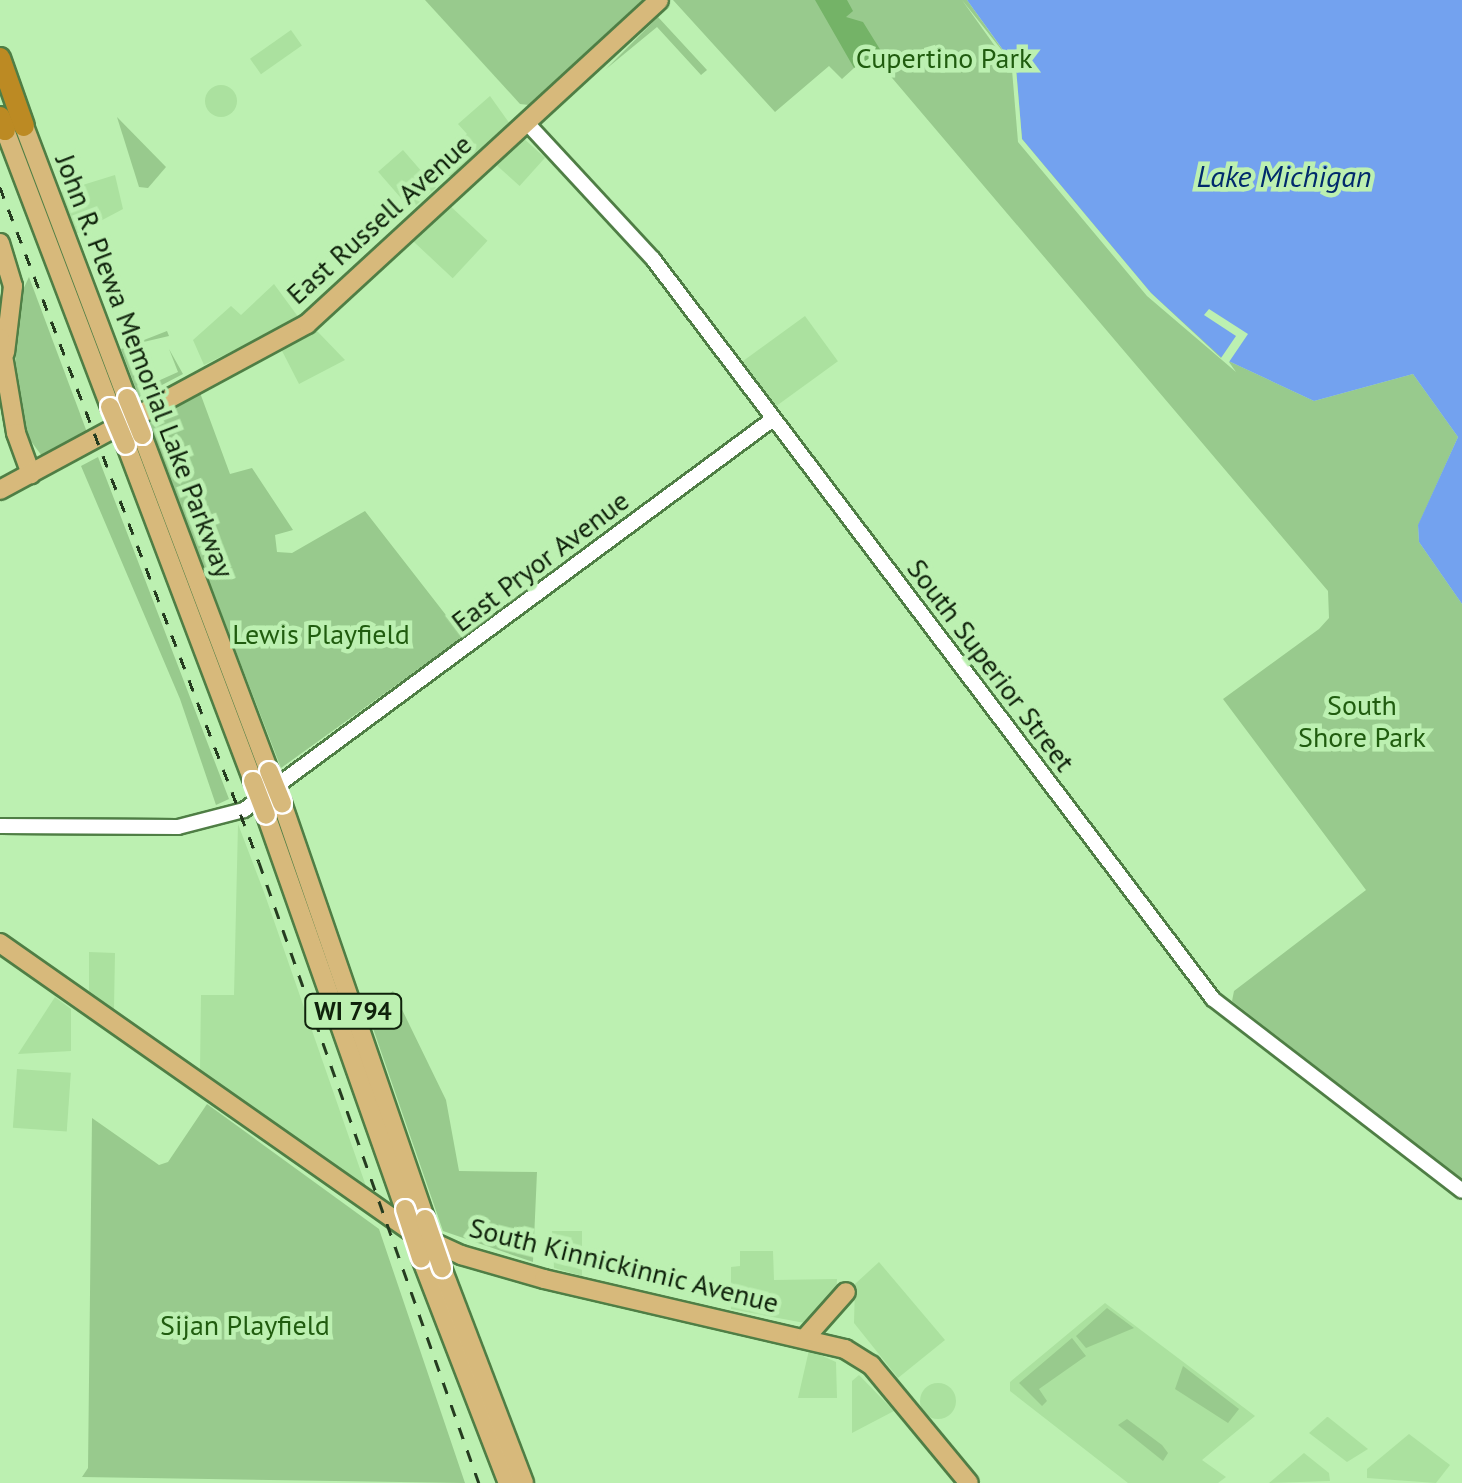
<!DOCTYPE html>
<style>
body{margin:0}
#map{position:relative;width:1462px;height:1483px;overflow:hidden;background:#bcf0b1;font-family:"PT Sans",sans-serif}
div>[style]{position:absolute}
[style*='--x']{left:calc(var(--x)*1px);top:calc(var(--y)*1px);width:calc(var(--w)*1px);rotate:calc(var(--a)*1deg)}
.built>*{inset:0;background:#abe19f;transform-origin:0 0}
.round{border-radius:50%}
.green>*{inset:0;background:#98ca8d}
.forest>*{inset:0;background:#74b367}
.water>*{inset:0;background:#73a2ef}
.pier>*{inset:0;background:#bcf0b1}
.roads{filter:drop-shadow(2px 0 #4f7e45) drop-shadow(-2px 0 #4f7e45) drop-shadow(0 2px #4f7e45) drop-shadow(0 -2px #4f7e45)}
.minor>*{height:14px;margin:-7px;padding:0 7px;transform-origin:7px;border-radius:7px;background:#fff}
.major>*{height:18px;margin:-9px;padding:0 9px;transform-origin:9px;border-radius:9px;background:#d7b97b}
.highway>*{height:20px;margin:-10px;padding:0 10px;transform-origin:10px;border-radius:10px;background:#bc8a23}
.rail>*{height:2.5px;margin-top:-1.25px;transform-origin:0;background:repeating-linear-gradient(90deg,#253c20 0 12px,transparent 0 24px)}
.bridges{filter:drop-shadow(2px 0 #fff) drop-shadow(-2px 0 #fff) drop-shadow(0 2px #fff) drop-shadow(0 -2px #fff)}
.major-bridge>*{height:18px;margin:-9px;padding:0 9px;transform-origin:9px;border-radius:9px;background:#d7b97b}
span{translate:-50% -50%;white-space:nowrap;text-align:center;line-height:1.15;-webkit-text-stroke:9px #bcf0b1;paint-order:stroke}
.shield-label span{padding:2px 8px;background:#bcf0b1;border:2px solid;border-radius:8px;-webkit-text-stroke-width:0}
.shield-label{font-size:25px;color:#0f220b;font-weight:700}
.park-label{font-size:28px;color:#205c0f}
.street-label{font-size:28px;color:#0f220b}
.water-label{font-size:30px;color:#012a6c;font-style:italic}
</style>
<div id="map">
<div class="built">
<div style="left:291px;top:30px;width:19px;height:50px;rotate:55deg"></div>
<div class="round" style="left:205px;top:85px;width:32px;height:32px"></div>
<div style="clip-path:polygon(490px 96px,510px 124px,454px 176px,446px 176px,434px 163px,467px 134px,458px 124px)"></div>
<div style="left:522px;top:137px;width:31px;height:38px;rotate:42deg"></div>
<div style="left:403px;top:150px;width:50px;height:33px;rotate:49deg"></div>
<div style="clip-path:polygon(115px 175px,123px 209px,76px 234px,60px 192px)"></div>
<div style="left:448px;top:204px;width:54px;height:51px;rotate:43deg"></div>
<div style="clip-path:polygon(274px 284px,299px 318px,204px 365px,193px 340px,231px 306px,241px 315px)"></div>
<div style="left:805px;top:316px;width:56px;height:77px;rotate:54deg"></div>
<div style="clip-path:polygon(317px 331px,345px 360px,299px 384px,280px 347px)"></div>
<div style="clip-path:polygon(238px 824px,265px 895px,368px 1192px,200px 1070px,201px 995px,234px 995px)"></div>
<div style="clip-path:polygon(89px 952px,115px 953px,114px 1009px,89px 991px)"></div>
<div style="clip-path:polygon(55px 997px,71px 1009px,71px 1051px,18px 1054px)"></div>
<div style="left:17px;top:1069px;width:54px;height:59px;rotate:4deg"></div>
<div style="clip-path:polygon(552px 1231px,582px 1231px,582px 1276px,554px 1268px)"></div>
<div style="clip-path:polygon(740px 1251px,773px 1251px,774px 1280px,837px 1279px,836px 1296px,810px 1324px,731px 1309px,731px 1267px,740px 1266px)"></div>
<div style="clip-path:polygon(879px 1262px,945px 1340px,898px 1378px,854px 1323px,855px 1284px)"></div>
<div style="clip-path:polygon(1105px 1303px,1255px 1416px,1202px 1460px,1226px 1477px,1218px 1483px,1128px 1483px,1010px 1391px,1010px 1382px)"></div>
<div style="clip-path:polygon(809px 1350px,836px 1362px,837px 1398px,798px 1398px)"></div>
<div style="clip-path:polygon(859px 1375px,894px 1411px,852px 1433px,852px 1381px)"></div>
<div class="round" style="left:920px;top:1383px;width:36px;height:36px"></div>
<div style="clip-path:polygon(1327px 1417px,1328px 1417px,1368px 1449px,1347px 1462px,1309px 1433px)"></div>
<div style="clip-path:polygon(1409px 1434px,1450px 1465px,1436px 1483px,1367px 1478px,1367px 1469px)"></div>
<div style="clip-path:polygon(1304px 1453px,1329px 1473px,1330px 1481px,1269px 1483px)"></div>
</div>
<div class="green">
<div style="clip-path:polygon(425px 0,642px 0,529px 105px,520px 104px)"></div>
<div style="clip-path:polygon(673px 0,967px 0,1222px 358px,1314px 401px,1413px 374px,1458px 437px,1418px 526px,1419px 542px,1462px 604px,1462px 1180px,1232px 1001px,1234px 991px,1366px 890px,1223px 699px,1319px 629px,1329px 618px,1328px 591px,859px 39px,847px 50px,854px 68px,842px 79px,829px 66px,775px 112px)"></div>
<div style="clip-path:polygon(658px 17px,707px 70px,701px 75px,657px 27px,606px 69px)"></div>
<div style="clip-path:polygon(117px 117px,166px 167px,148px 188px,139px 187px)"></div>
<div style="clip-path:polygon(29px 277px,88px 435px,42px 456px,24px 432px,15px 365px,20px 296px)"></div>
<div style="clip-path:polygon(167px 331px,169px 336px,135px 344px,149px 385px,178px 372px,169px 349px,183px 374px,139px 397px,121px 349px)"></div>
<div style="clip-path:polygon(199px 390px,230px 474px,252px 468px,293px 530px,275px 535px,277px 552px,292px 553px,365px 511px,463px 637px,281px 768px,146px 418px)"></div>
<div style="clip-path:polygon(98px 457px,229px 799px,216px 805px,180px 699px,81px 466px)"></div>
<div style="clip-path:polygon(393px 991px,446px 1100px,459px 1171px,537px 1172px,533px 1262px,443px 1231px,367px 1011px)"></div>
<div style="clip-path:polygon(207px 1104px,379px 1229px,465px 1483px,82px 1477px,88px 1468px,92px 1118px,159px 1165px,168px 1162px)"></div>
<div style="clip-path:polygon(1107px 1308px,1134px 1328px,1086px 1348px,1076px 1336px)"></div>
<div style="clip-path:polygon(1072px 1338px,1086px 1356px,1039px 1389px,1047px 1401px,1042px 1406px,1019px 1383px)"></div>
<div style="clip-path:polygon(1183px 1366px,1239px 1409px,1228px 1423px,1175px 1389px)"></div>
<div style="clip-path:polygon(1127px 1419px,1162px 1445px,1168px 1453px,1163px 1461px,1118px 1425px)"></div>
</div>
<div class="forest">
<div style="clip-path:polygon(815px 0,847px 0,853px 11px,846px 17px,863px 22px,881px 51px,854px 68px)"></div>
</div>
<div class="water">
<div style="clip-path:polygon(967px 0,1462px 0,1462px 604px,1419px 542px,1418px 525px,1458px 437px,1413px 374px,1314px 401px,1222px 358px,1151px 293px,1022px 139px,1016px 68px)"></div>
</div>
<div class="pier">
<div style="clip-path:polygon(962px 0,1016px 68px,1022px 139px,1151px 293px,1221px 358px,1236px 336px,1204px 315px,1209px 309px,1248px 334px,1229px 362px,1236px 372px,1147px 296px,1018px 142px,1012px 70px)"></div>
</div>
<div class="roads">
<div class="minor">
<div style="--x:526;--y:122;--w:187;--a:47.2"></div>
<div style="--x:653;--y:259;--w:928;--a:52.88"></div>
<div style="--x:1213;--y:999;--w:314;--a:37.6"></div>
<div style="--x:0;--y:826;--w:178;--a:0.3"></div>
<div style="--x:178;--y:827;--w:68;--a:-14.4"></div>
<div style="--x:244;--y:810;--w:658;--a:-36.47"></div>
</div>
<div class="major">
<div style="--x:24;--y:126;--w:291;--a:69.3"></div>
<div style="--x:5;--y:130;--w:296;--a:69.2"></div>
<div style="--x:0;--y:243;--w:45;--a:73.2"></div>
<div style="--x:13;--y:286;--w:67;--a:96.8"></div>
<div style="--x:0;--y:338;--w:96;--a:80.4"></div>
<div style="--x:16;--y:433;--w:44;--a:69.9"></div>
<div style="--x:142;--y:435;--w:359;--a:69.3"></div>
<div style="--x:126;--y:445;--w:359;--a:69.3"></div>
<div style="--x:0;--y:490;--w:349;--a:-28.4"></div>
<div style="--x:307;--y:324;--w:478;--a:-42.6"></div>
<div style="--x:282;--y:803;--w:440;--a:71"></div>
<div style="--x:266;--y:815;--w:418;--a:70.6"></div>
<div style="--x:0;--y:943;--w:507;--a:35.04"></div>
<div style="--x:415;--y:1234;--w:51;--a:24.5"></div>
<div style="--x:461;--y:1255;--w:86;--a:16.1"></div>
<div style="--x:544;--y:1279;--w:309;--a:13.1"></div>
<div style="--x:845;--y:1349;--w:31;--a:32"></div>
<div style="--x:871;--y:1365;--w:153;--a:50.3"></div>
<div style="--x:421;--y:1258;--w:241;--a:68.9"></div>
<div style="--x:442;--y:1268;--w:230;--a:69.1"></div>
<div style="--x:806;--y:1337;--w:60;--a:-48.4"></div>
</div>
<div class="highway">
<div style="--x:0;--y:58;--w:72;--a:70.6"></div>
<div style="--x:0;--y:117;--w:14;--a:69"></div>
</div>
</div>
<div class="rail">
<div style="--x:0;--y:187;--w:723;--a:69.01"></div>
<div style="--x:259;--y:862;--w:659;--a:70.49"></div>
</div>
<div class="bridges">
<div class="major-bridge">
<div style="--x:127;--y:398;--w:40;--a:68"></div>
<div style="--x:110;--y:407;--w:41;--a:67.2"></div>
<div style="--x:269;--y:771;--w:35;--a:68"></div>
<div style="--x:253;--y:781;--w:36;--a:69"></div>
<div style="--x:405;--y:1209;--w:52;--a:71.9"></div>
<div style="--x:425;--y:1219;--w:52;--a:70.9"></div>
</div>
</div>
<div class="shield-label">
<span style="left:353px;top:1011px">WI 794</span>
</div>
<div class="park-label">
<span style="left:944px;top:58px">Cupertino Park</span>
<span style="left:321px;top:634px">Lewis Playfield</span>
<span style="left:1362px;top:721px">South<br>Shore Park</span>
<span style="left:245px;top:1325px">Sijan Playfield</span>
</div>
<div class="street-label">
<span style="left:379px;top:219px;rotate:-42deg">East Russell Avenue</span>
<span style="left:145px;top:366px;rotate:69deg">John R. Plewa Memorial Lake Parkway</span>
<span style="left:540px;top:561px;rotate:-37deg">East Pryor Avenue</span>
<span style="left:991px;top:665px;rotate:53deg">South Superior Street</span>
<span style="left:624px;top:1265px;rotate:14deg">South Kinnickinnic Avenue</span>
</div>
<div class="water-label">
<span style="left:1284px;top:176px">Lake Michigan</span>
</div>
</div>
